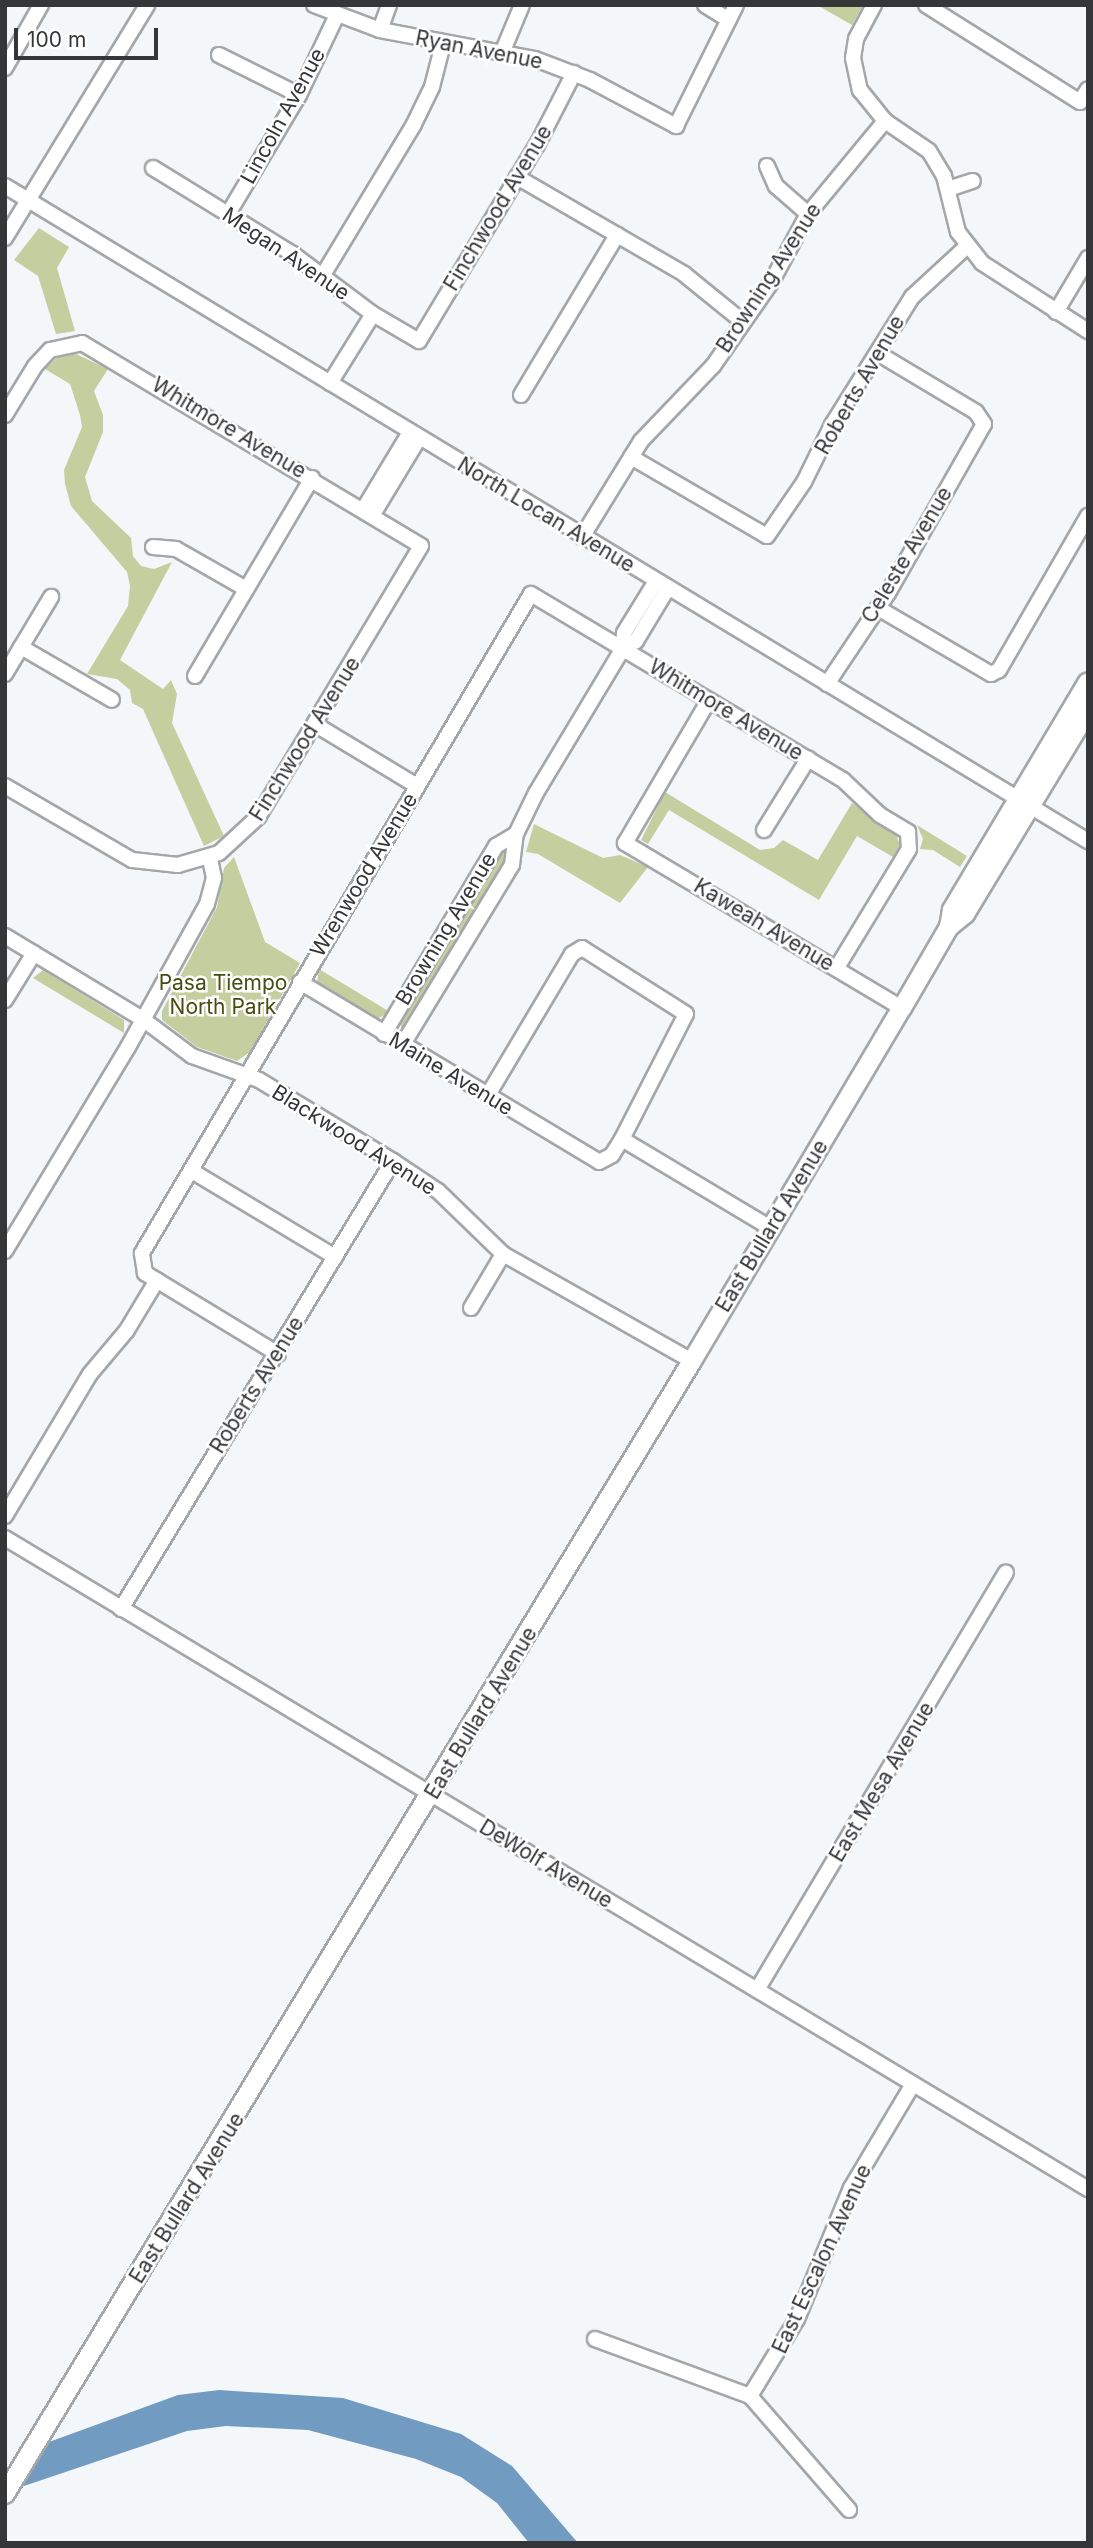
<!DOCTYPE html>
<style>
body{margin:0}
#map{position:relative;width:1093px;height:2548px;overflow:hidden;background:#f3f7fa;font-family:Inter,sans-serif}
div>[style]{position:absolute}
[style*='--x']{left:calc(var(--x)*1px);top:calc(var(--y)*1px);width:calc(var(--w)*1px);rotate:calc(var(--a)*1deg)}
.green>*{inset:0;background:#c5ce9e}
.water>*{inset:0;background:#729bc1}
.roads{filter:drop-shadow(2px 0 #a4a7aa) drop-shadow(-2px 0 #a4a7aa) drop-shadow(0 2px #a4a7aa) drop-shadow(0 -2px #a4a7aa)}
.minor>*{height:14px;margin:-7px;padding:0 7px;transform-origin:7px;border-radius:7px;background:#fff}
.major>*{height:18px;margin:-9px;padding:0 9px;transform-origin:9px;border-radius:9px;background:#fff}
span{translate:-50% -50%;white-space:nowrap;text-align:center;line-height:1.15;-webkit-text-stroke:5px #fff;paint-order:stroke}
.street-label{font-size:21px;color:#353638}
.park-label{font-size:21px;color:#474e12}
.frame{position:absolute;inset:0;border:7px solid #353638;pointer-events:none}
.scale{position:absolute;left:14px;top:28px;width:144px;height:32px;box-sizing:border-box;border:4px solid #353638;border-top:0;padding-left:9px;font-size:21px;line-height:24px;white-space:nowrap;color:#353638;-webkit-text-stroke:5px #fff;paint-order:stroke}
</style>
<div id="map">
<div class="green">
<div style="clip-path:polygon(817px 5px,863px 5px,852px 25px)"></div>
<div style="clip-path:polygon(39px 228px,69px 247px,57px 268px,75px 331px,56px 334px,38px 276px,14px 260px)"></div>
<div style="clip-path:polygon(74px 353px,108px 369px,94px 391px,103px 415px,103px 432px,85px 477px,92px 501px,131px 538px,133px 556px,141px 566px,154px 569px,172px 562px,120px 660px,163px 689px,171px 680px,177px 694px,172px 723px,224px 836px,204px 846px,143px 709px,132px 703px,130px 690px,117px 679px,87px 674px,128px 606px,130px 586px,127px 572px,71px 506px,65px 484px,64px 470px,82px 427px,80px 415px,70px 384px,45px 369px,59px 356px)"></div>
<div style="clip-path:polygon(665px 792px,760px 850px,774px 848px,783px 840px,818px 860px,852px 803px,896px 834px,900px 845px,893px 857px,857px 836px,819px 900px,669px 810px,648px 844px,641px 840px)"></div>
<div style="clip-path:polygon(534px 824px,603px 858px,620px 855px,648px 867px,620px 903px,538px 854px,526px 852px)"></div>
<div style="clip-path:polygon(917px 825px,967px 856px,960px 867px,933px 850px,920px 849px,923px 839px)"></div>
<div style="clip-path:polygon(511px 844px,510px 856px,403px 1029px,398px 1022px,494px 860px)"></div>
<div style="clip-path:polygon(234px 857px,265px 942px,300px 963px,250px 1052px,237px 1061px,197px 1047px,162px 1020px,162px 1011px,217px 907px,224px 868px)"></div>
<div style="clip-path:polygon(319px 969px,390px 1012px,377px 1019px,317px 982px)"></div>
<div style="clip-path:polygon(43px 970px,124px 1020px,124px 1033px,33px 978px)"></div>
</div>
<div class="water">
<div style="clip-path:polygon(219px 2390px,343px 2398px,461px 2434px,512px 2466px,578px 2543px,529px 2543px,497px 2503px,461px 2477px,416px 2459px,308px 2430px,226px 2426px,187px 2431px,21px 2487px,49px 2442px,178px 2395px)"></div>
</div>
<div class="roads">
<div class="minor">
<div style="--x:314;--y:5;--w:71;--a:20.7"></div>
<div style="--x:380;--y:30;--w:158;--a:10.6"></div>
<div style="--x:535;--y:59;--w:59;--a:20.9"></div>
<div style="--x:590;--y:80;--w:98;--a:28.1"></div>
<div style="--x:676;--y:126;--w:135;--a:-63.6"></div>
<div style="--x:705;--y:5;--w:28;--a:32"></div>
<div style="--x:874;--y:5;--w:38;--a:118"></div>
<div style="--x:856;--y:39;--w:19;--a:99"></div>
<div style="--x:853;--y:58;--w:33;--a:78"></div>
<div style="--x:860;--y:90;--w:40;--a:51"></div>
<div style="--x:885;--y:121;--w:53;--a:34.3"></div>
<div style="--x:929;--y:151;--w:29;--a:59"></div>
<div style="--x:944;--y:176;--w:58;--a:76"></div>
<div style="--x:958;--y:232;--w:39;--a:52"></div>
<div style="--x:982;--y:263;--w:126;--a:32.7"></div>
<div style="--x:926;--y:5;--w:182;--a:32.2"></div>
<div style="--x:1080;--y:102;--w:15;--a:-58"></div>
<div style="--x:380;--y:30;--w:27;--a:-70"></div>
<div style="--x:502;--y:53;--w:52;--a:-67.4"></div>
<div style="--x:219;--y:55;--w:89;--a:26.6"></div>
<div style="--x:5;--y:68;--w:73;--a:-60.3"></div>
<div style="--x:767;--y:166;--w:22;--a:66"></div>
<div style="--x:776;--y:186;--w:43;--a:41.2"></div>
<div style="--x:153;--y:168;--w:164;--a:31.6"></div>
<div style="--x:293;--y:254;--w:100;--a:36.9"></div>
<div style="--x:373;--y:314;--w:53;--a:30.4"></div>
<div style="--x:419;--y:341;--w:229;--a:-59"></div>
<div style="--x:537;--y:145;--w:81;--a:-62.8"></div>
<div style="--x:517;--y:177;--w:193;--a:30.1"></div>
<div style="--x:684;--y:274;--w:76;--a:39.1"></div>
<div style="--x:5;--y:186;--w:1266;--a:31.17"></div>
<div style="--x:948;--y:189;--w:26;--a:-18"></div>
<div style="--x:228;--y:214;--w:139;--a:-59.2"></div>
<div style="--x:299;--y:95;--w:86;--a:-64.6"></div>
<div style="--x:5;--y:238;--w:273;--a:-58.6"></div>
<div style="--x:323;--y:275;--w:176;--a:-58.9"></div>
<div style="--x:414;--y:124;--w:41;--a:-64.1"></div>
<div style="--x:432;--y:87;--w:44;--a:-75.7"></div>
<div style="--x:1056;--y:312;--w:63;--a:-59.3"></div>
<div style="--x:330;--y:383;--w:81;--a:-58.1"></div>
<div style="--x:521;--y:395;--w:187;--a:-59"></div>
<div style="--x:5;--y:415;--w:57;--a:-58.5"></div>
<div style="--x:35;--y:366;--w:22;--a:-47"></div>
<div style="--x:50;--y:350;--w:33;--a:-12"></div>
<div style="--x:82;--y:343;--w:395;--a:30.9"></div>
<div style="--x:421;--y:546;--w:315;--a:121"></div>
<div style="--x:259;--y:816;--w:54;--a:137.2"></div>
<div style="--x:219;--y:853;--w:43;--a:163.7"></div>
<div style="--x:178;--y:865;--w:46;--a:-173.8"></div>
<div style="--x:132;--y:860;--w:147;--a:-149.8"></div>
<div style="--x:631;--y:457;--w:157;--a:30.2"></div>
<div style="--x:767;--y:536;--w:65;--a:-55.6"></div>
<div style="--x:804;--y:482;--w:64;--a:-63.8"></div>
<div style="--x:832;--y:425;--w:151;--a:-58"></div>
<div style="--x:912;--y:297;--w:75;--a:-42.8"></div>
<div style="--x:363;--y:510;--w:91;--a:-58.9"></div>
<div style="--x:372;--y:516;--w:91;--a:-58.9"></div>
<div style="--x:582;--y:537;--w:113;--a:-58.4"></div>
<div style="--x:641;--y:441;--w:104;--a:-46.2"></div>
<div style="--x:713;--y:366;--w:103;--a:-55.2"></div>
<div style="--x:772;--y:281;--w:76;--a:-61.8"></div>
<div style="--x:808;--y:214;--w:121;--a:-50.4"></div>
<div style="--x:153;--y:547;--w:23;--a:5"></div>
<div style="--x:176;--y:549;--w:81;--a:29.7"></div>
<div style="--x:878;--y:608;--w:131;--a:30.3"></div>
<div style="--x:991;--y:674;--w:9;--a:-27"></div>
<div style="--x:999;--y:670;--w:178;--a:-60"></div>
<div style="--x:21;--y:647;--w:105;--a:30.2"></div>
<div style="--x:623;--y:648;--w:15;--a:-28"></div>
<div style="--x:636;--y:641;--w:62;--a:-58.9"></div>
<div style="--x:5;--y:674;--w:90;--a:-59.1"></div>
<div style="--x:195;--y:676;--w:230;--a:-59.4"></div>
<div style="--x:827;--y:684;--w:110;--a:-56.2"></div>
<div style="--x:888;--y:593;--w:194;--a:-60.4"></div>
<div style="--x:984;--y:424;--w:14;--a:-124"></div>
<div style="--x:976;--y:412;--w:113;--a:-149.1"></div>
<div style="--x:709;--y:700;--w:166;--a:120.4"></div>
<div style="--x:625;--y:843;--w:322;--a:30.8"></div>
<div style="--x:316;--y:725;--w:118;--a:31.1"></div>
<div style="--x:764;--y:830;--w:84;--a:-58.2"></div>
<div style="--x:5;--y:936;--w:162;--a:31.1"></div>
<div style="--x:144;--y:1020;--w:60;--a:36.9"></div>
<div style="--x:192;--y:1056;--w:71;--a:19.7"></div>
<div style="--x:259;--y:1080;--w:157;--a:31.2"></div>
<div style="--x:393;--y:1161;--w:54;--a:33.7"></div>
<div style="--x:438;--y:1191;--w:91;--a:44.1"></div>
<div style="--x:503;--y:1254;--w:217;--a:29.5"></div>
<div style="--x:300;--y:982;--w:349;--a:31"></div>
<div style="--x:599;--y:1162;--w:15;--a:-28"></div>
<div style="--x:612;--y:1155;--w:19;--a:-58"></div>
<div style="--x:622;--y:1139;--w:140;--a:-62.9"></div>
<div style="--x:686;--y:1014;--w:123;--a:-147.6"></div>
<div style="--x:582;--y:948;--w:12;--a:149"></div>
<div style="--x:572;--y:954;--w:164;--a:120.8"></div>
<div style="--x:5;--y:1000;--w:55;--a:-58.3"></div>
<div style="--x:384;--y:1034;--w:219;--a:-59.2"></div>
<div style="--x:496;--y:846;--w:23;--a:-31"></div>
<div style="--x:403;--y:1044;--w:210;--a:-58.7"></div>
<div style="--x:512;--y:865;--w:31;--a:-83"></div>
<div style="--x:516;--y:834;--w:46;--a:-64"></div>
<div style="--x:536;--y:793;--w:169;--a:-59"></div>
<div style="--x:623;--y:648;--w:15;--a:-86"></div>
<div style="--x:624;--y:633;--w:61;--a:-58.4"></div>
<div style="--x:622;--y:1139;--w:174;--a:30.9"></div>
<div style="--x:192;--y:1171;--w:167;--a:31"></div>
<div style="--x:5;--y:1251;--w:238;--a:-58.9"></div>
<div style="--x:128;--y:1047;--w:163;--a:-61.1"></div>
<div style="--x:207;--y:904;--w:27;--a:-75"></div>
<div style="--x:214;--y:878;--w:19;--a:-102"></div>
<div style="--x:471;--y:1308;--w:63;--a:-59.3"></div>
<div style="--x:278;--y:1354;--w:156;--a:-148.7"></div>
<div style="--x:145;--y:1273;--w:20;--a:-99"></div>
<div style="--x:142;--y:1253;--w:765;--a:-59.45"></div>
<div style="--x:531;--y:594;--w:363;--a:30.8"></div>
<div style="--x:843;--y:780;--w:51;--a:43.4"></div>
<div style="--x:880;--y:815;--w:33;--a:31"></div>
<div style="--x:908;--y:832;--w:17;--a:87"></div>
<div style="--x:909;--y:849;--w:140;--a:121.3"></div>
<div style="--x:5;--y:1516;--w:165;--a:-59.1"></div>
<div style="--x:90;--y:1374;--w:57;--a:-49.9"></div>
<div style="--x:127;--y:1330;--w:58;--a:-59"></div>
<div style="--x:5;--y:1538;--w:1264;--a:31.01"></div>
<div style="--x:121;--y:1609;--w:524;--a:-58.74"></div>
<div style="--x:757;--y:1990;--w:486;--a:-59.2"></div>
<div style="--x:595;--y:2339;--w:165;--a:20.2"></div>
<div style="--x:750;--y:2396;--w:151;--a:49"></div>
<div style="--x:750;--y:2396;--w:90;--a:-58.6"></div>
<div style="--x:797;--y:2319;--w:142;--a:-67.6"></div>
<div style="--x:851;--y:2188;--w:121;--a:-59.2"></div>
</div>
<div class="major">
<div style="--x:949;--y:927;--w:21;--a:-39"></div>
<div style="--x:965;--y:914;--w:237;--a:-58.8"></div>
<div style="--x:5;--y:2494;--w:1325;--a:-58.77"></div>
<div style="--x:692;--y:1361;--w:411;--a:-59.3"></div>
<div style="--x:902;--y:1008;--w:94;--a:-59.9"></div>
<div style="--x:949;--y:927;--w:17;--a:-80"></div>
<div style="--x:952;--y:910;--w:265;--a:-59.2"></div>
</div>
</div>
<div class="street-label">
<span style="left:479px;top:50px;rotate:11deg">Ryan Avenue</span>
<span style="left:283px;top:116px;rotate:-61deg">Lincoln Avenue</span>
<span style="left:498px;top:208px;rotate:-59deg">Finchwood Avenue</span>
<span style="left:286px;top:254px;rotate:34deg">Megan Avenue</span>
<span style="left:769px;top:278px;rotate:-57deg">Browning Avenue</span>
<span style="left:860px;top:385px;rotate:-60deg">Roberts Avenue</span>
<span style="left:229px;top:428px;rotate:31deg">Whitmore Avenue</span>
<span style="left:546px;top:515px;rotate:31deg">North Locan Avenue</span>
<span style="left:907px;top:555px;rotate:-59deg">Celeste Avenue</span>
<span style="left:726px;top:710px;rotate:31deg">Whitmore Avenue</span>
<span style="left:305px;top:739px;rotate:-58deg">Finchwood Avenue</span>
<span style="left:364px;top:875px;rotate:-59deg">Wrenwood Avenue</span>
<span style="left:764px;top:925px;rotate:31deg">Kaweah Avenue</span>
<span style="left:446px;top:929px;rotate:-59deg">Browning Avenue</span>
<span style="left:451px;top:1074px;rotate:31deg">Maine Avenue</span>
<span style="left:354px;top:1140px;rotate:32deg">Blackwood Avenue</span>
<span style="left:772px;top:1226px;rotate:-59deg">East Bullard Avenue</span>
<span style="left:257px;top:1385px;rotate:-58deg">Roberts Avenue</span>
<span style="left:481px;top:1713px;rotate:-59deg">East Bullard Avenue</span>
<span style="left:882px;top:1782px;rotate:-59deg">East Mesa Avenue</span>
<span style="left:546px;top:1864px;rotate:31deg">DeWolf Avenue</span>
<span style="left:187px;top:2198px;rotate:-58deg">East Bullard Avenue</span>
<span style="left:822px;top:2259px;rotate:-65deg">East Escalon Avenue</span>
</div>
<div class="park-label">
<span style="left:223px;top:995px">Pasa Tiempo<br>North Park</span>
</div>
<div class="frame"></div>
<div class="scale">100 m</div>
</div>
